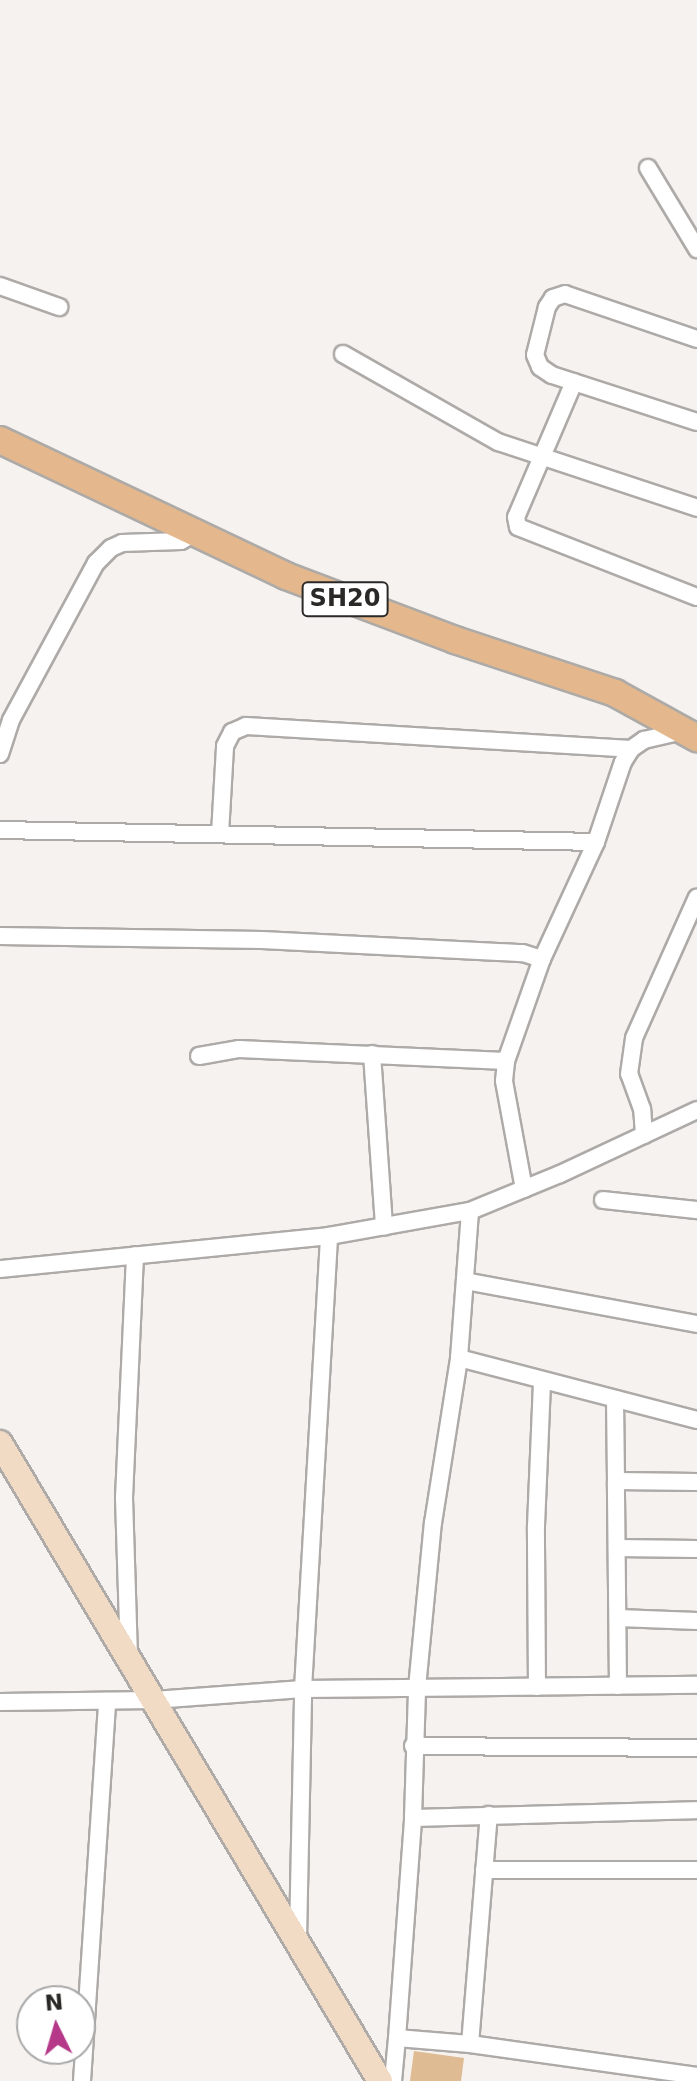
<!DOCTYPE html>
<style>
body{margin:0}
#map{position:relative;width:697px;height:2081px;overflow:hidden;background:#f5f2ef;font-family:"DejaVu Sans",sans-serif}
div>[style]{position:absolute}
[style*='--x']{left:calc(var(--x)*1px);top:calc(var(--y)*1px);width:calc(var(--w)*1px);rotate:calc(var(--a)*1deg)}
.building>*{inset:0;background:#debb92}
.roads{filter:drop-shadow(2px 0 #adaaa7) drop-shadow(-2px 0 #adaaa7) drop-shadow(0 2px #adaaa7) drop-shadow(0 -2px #adaaa7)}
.street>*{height:16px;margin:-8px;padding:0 8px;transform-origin:8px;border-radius:8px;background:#fff}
.secondary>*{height:24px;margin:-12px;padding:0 12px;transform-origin:12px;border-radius:12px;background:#f2dbc5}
.primary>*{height:26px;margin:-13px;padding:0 13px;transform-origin:13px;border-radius:13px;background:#e4b88c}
span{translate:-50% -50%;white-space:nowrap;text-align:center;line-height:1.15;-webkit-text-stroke:6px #fff;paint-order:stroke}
.shield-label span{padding:2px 6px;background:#fff;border:2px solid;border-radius:6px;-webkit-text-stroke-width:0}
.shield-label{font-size:24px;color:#2a2928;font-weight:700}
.north{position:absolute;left:16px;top:1985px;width:80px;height:80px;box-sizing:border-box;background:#fff;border:2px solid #aaa9a9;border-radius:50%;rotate:355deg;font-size:22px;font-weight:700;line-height:32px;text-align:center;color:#2a2928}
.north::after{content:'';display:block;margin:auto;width:28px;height:36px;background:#b53889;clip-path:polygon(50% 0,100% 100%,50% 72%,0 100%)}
</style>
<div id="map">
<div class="building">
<div style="clip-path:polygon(414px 2051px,464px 2058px,461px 2081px,410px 2081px)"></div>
</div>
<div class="roads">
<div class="street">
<div style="--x:648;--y:168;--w:95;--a:58.8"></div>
<div style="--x:0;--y:286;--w:63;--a:19.6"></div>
<div style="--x:697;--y:339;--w:139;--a:-161.2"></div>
<div style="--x:565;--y:294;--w:13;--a:162"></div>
<div style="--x:553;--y:298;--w:11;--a:124"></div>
<div style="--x:547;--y:307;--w:49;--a:104"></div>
<div style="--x:535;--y:355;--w:13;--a:67"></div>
<div style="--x:540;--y:367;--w:14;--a:34"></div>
<div style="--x:552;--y:375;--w:152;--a:18"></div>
<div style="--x:343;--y:354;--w:178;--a:29.6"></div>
<div style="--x:498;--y:442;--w:210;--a:18.3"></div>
<div style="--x:574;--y:382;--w:147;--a:113.2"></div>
<div style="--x:516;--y:517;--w:10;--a:79"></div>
<div style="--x:518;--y:527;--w:192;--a:21.4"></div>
<div style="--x:0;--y:754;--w:36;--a:-72"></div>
<div style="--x:11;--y:720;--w:179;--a:-61.6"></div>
<div style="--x:96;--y:563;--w:21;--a:-45"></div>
<div style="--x:111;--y:548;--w:12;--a:-24"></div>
<div style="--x:122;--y:543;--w:59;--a:-1.9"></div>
<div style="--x:181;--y:541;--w:16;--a:-30"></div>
<div style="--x:0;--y:830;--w:596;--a:1.15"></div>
<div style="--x:220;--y:834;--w:88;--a:-86.7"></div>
<div style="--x:225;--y:746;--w:16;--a:-63"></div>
<div style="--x:232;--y:732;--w:15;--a:-23"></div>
<div style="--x:246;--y:726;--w:386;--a:3.4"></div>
<div style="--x:0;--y:936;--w:262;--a:0.9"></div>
<div style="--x:262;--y:940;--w:261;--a:2.9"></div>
<div style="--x:523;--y:953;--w:20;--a:18"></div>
<div style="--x:372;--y:1054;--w:173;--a:86"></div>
<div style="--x:199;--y:1056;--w:41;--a:-9.9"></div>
<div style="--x:239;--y:1049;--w:267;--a:2.6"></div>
<div style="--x:644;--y:1135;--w:26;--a:-94"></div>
<div style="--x:642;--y:1109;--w:37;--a:-110"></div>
<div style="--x:629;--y:1074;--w:36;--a:-82"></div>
<div style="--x:634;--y:1038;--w:154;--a:-65.9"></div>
<div style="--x:524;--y:1189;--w:110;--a:-100.5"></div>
<div style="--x:504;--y:1081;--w:20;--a:-84"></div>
<div style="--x:506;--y:1061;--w:108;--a:-70.6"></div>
<div style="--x:542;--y:959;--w:129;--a:-65.2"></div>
<div style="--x:596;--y:842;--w:84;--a:-71.4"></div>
<div style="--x:623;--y:762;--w:15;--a:-58"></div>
<div style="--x:631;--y:749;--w:16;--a:-35"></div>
<div style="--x:644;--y:740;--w:40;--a:-13"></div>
<div style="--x:603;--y:1200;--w:95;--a:6.1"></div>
<div style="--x:0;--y:1269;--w:331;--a:-5.7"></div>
<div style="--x:329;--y:1236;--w:143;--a:-10.1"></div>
<div style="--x:470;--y:1211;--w:97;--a:-22.3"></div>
<div style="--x:560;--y:1174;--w:151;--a:-25"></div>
<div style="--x:465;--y:1281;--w:236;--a:10.5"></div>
<div style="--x:459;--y:1358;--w:246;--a:14.6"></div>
<div style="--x:615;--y:1399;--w:82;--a:89.3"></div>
<div style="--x:617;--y:1548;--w:80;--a:0.7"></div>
<div style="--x:618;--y:1618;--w:79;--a:2.2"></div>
<div style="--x:129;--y:1657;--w:159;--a:-91.8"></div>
<div style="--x:124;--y:1498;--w:243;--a:-87.4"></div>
<div style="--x:618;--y:1686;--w:205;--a:-90.6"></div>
<div style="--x:616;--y:1481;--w:81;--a:0.7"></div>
<div style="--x:537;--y:1687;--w:161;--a:-90.4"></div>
<div style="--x:536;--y:1526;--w:146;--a:-87.6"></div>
<div style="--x:0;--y:1702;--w:154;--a:-0.7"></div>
<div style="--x:154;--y:1700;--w:149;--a:-4.2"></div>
<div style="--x:303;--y:1689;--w:394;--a:-0.6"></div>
<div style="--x:413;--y:1746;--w:284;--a:0.4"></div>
<div style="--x:413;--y:1818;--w:284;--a:-1.6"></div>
<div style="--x:484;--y:1870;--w:213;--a:0"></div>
<div style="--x:298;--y:1938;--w:249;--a:-88.8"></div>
<div style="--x:303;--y:1689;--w:454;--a:-86.7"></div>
<div style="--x:397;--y:2038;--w:221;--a:-85.8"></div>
<div style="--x:413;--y:1818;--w:130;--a:-88.2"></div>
<div style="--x:417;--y:1688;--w:166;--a:-84.5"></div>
<div style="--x:433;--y:1523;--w:167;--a:-81"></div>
<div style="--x:459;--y:1358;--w:147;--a:-85.7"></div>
<div style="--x:470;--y:2044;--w:230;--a:-85.3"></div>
<div style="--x:82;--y:2081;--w:381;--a:-86.2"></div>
<div style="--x:393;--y:2081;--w:43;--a:-84.7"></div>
<div style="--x:397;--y:2038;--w:73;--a:4.7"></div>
<div style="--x:470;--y:2044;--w:229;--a:8"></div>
</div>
<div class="secondary">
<div style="--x:0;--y:1443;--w:743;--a:59.22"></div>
</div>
<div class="primary">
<div style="--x:0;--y:440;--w:317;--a:25.4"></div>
<div style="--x:286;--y:576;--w:181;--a:20.7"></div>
<div style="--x:455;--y:640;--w:169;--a:18.3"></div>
<div style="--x:615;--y:693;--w:94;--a:28.8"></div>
</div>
</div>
<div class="shield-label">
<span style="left:345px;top:599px">SH20</span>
</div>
<div class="north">N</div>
</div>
